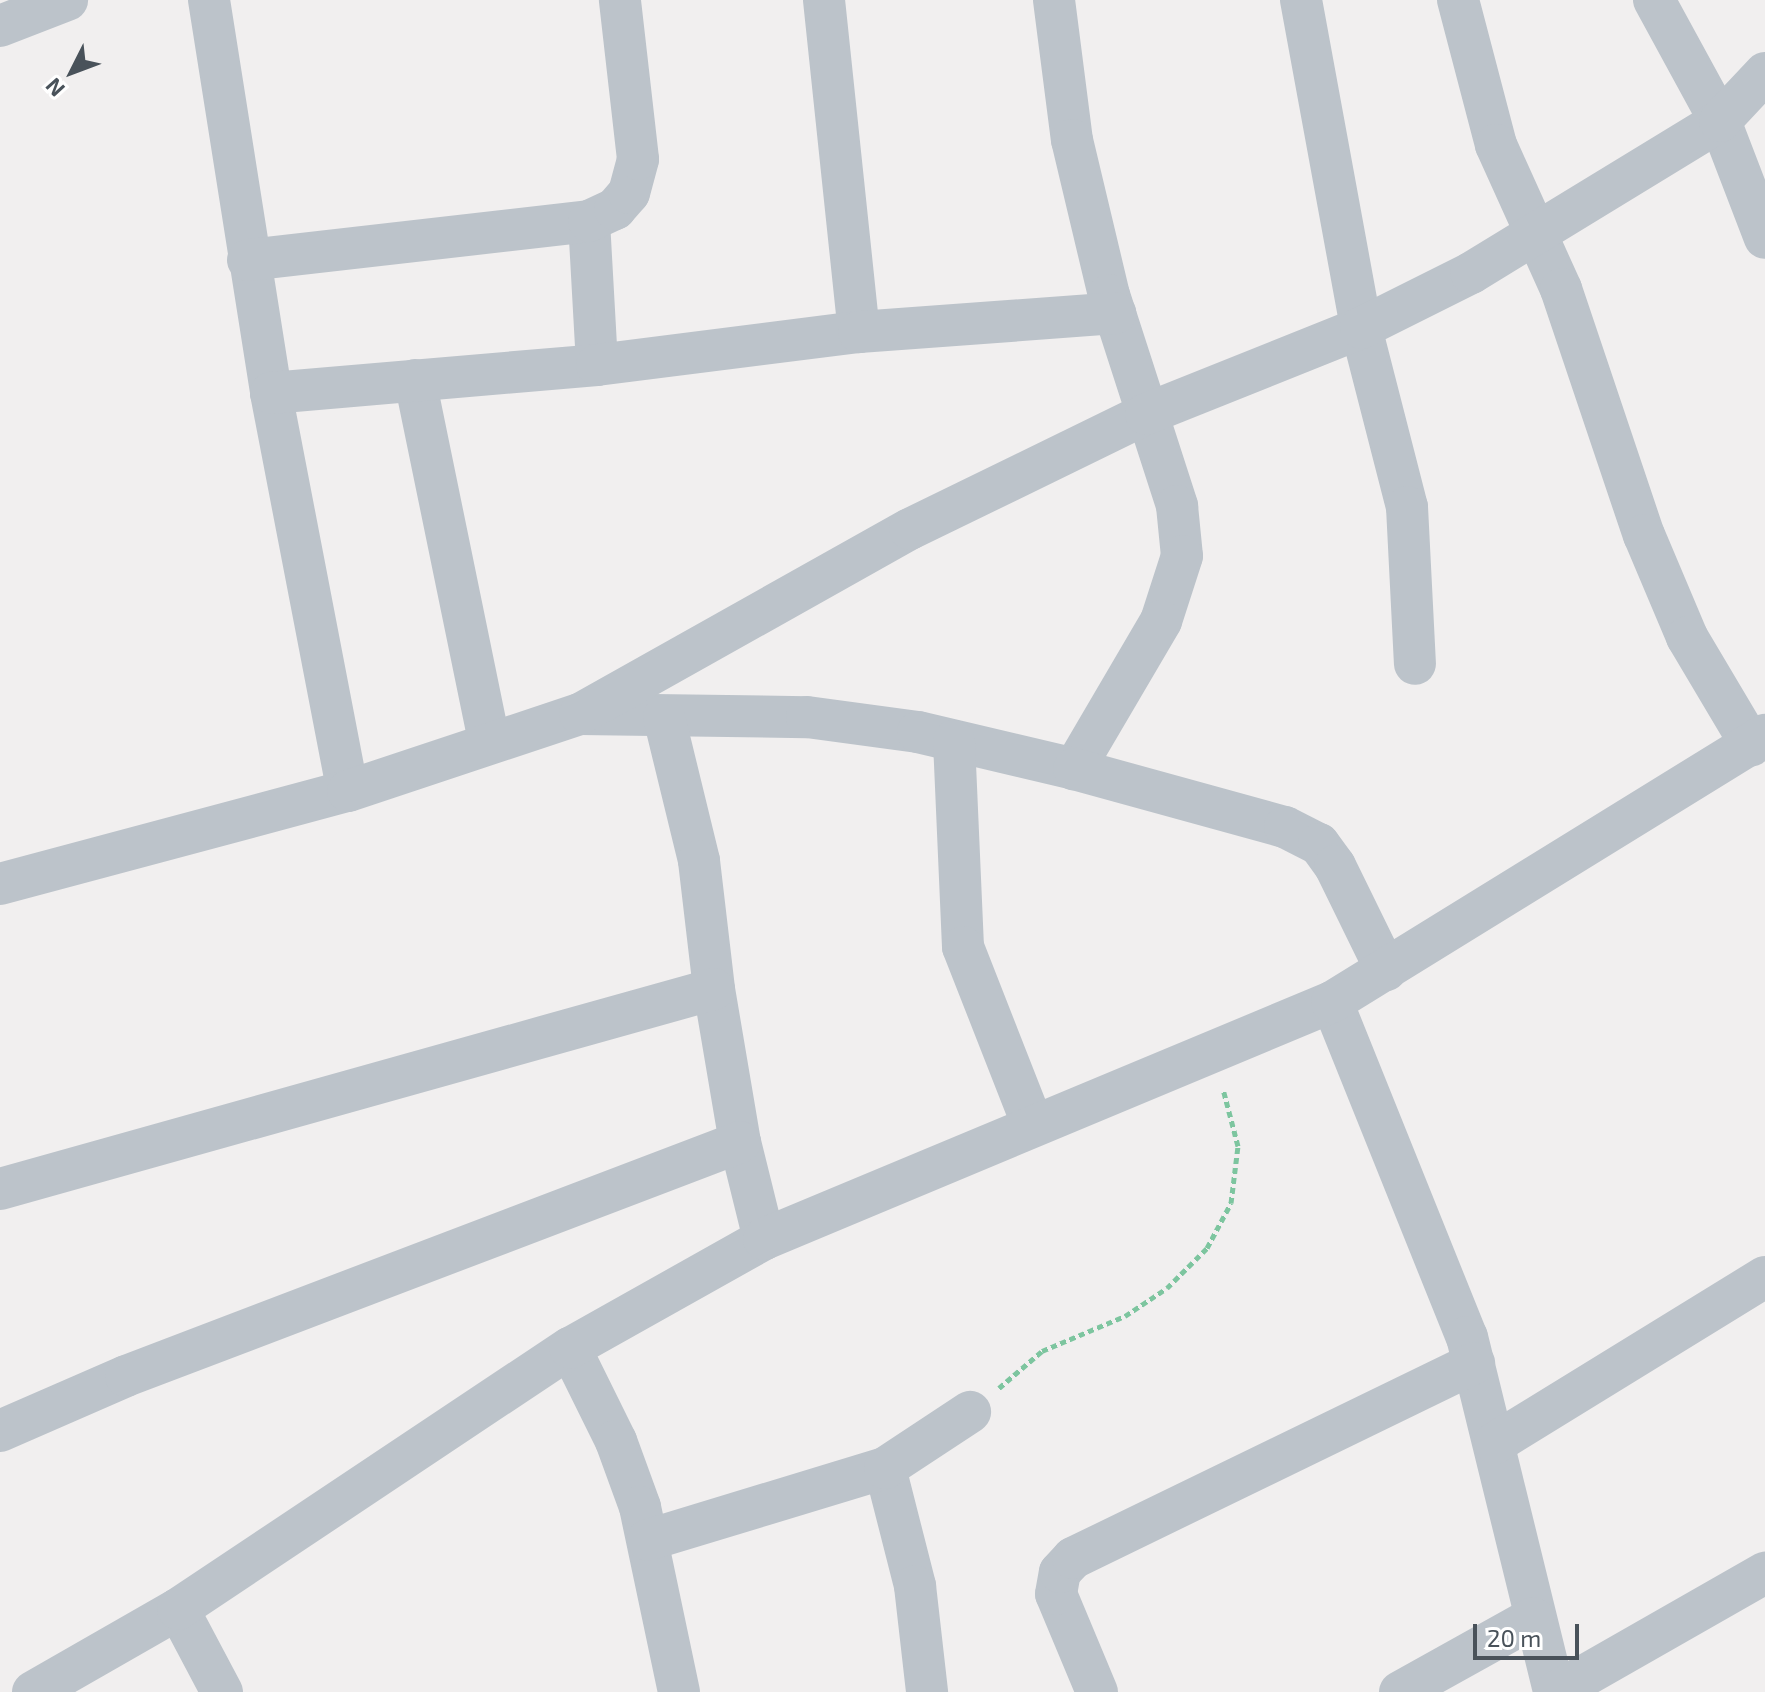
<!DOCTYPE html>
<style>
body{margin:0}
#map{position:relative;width:1765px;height:1692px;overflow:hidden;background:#f1efef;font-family:"Exo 2",sans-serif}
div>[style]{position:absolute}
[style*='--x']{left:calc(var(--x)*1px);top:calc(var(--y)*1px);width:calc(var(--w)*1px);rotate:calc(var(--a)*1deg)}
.path>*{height:5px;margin-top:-2.5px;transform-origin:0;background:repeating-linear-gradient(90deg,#7dc59f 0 6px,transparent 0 10px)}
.minor>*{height:42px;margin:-21px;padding:0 21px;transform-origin:21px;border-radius:21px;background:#bcc3ca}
span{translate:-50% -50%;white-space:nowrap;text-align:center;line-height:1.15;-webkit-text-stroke:8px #fff;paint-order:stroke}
.north{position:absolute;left:32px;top:32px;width:80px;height:80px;-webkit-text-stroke:6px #fff;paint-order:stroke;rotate:228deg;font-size:22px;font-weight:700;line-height:32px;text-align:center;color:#49525a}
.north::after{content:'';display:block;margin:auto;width:28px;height:36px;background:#49525a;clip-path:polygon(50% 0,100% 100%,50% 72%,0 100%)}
.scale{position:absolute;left:1473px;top:1624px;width:106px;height:36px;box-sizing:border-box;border:4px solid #49525a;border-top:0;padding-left:10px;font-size:24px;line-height:28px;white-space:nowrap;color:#49525a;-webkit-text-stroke:6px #fff;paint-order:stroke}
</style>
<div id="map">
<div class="path">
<div style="--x:999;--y:1388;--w:57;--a:-40.7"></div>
<div style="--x:1042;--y:1351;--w:90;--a:-22.9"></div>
<div style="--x:1125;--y:1316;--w:50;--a:-33.7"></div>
<div style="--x:1167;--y:1288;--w:57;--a:-45"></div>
<div style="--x:1207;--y:1248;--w:51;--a:-61.9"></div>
<div style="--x:1231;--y:1203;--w:57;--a:-83"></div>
<div style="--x:1238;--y:1146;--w:59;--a:-104.7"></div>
</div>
<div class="minor">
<div style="--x:209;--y:0;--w:398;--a:81"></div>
<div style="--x:271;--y:393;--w:405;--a:79.1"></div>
<div style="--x:824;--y:0;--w:334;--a:84"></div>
<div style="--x:1054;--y:0;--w:141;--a:82.7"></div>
<div style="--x:1072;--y:140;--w:159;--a:76.6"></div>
<div style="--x:1109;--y:295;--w:222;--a:72.1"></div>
<div style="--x:1177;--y:506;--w:50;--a:84.3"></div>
<div style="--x:1182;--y:556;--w:68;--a:107.9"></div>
<div style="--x:1161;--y:621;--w:172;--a:120.4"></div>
<div style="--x:1301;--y:0;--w:333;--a:79.6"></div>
<div style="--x:1361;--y:328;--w:185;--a:75.6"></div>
<div style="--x:1407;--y:507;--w:157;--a:87.1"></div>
<div style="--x:1458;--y:0;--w:150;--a:75.3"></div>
<div style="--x:1496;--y:145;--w:158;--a:65.7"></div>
<div style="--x:1561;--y:289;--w:260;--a:71.4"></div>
<div style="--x:1644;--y:535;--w:111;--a:67.1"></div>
<div style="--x:1687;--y:637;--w:126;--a:59.3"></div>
<div style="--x:1654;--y:0;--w:138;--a:61.4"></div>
<div style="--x:1720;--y:121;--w:125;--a:69"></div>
<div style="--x:0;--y:26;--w:72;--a:-21.2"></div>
<div style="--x:589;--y:221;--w:144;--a:86.8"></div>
<div style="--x:248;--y:260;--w:343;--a:-6.5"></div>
<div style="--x:589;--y:221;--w:29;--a:-25"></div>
<div style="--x:615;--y:209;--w:21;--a:-49"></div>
<div style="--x:629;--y:193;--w:35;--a:-75"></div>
<div style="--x:638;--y:159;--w:160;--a:-96.5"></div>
<div style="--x:415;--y:380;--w:368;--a:78.4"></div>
<div style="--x:271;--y:393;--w:327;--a:-4.9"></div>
<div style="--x:597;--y:365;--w:264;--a:-7.2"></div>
<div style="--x:859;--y:332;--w:257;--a:-4.2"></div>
<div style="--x:580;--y:714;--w:227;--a:0.8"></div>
<div style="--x:807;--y:717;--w:112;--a:7.7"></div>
<div style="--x:918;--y:732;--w:160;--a:13.3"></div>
<div style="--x:1074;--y:769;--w:219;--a:15.4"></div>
<div style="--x:1285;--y:827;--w:38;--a:27"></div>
<div style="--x:1319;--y:844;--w:27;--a:54"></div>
<div style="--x:1335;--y:866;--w:116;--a:63.9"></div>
<div style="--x:664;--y:717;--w:148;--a:76.3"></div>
<div style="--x:699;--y:861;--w:129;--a:83.3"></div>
<div style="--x:714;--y:989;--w:155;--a:80.4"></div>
<div style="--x:740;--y:1142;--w:100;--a:76.1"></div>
<div style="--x:954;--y:741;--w:206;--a:87.5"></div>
<div style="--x:963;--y:947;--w:192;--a:68.6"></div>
<div style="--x:0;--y:884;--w:360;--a:-15"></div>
<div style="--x:348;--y:791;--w:244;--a:-18.4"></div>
<div style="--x:580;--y:714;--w:378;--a:-29.3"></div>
<div style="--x:910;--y:529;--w:263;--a:-26"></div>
<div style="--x:1146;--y:414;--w:232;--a:-21.8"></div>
<div style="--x:1361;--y:328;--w:123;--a:-26.6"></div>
<div style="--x:1471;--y:273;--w:292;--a:-31.4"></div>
<div style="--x:1720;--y:121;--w:66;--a:-46.8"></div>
<div style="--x:1332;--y:1002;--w:361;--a:68.1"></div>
<div style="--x:1467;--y:1337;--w:366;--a:76.2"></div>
<div style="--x:0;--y:1189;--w:741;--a:-15.65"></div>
<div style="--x:570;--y:1348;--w:104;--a:63.7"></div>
<div style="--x:616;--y:1441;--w:70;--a:70"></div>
<div style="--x:640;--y:1507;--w:189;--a:78.1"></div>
<div style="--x:0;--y:1431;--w:137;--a:-23.6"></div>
<div style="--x:126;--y:1376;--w:657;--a:-20.86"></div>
<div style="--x:1495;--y:1443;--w:317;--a:-31.6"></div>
<div style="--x:885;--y:1468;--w:122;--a:75.7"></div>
<div style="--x:915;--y:1586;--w:107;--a:83.5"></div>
<div style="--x:648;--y:1540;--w:248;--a:-16.9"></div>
<div style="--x:885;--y:1468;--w:102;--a:-33.4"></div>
<div style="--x:178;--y:1609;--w:94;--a:62.1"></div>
<div style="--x:33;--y:1692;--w:167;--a:-29.8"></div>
<div style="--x:178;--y:1609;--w:471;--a:-33.7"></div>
<div style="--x:570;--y:1348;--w:223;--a:-29.3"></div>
<div style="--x:764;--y:1239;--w:615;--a:-22.65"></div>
<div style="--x:1332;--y:1002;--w:509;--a:-31.66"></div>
<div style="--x:1097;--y:1692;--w:106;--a:-112.7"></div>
<div style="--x:1056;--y:1594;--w:22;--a:-80"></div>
<div style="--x:1060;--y:1572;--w:19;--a:-47"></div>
<div style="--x:1073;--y:1558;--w:446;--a:-25.9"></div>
<div style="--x:1400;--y:1692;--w:152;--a:-29.1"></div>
<div style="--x:1556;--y:1692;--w:241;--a:-29.7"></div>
</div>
<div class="north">N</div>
<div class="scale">20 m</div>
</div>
